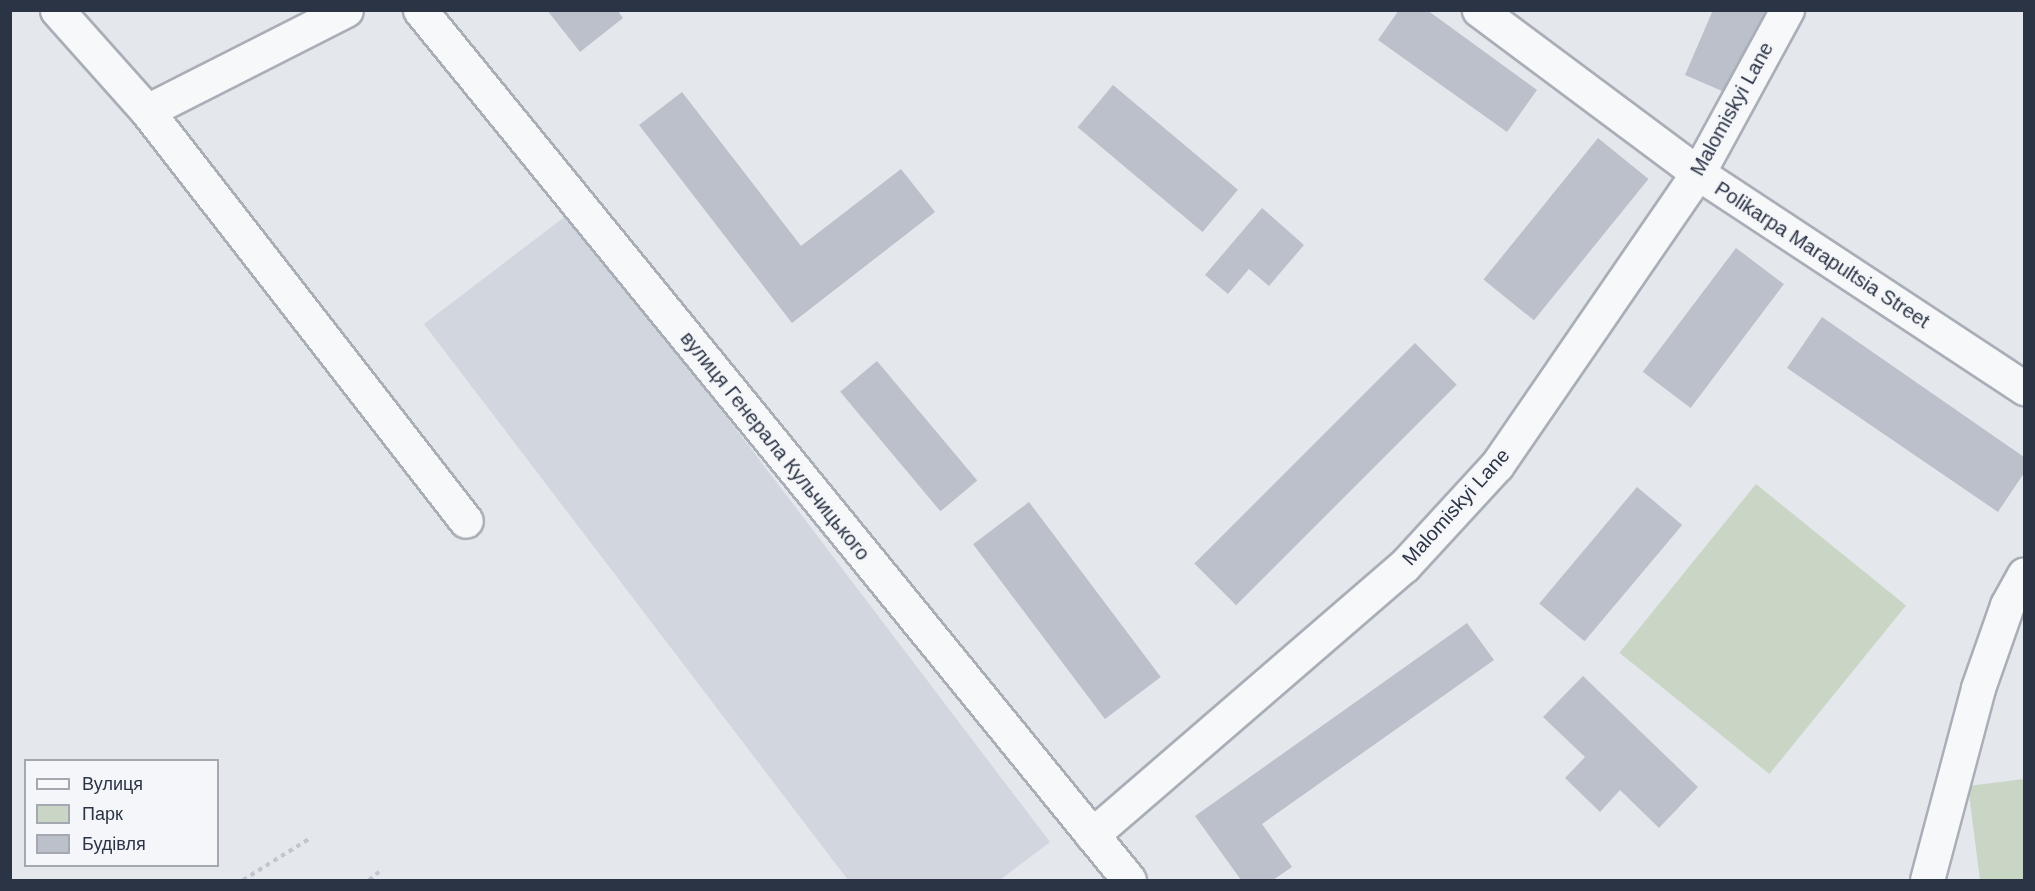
<!DOCTYPE html>
<meta charset="utf-8">
<style>
body{margin:0}
#map{position:relative;width:2035px;height:891px;overflow:hidden;background:#e4e7ec;font-family:Arial,sans-serif}
div>[style]{position:absolute}
[style*='--x']{left:calc(var(--x)*1px);top:calc(var(--y)*1px);width:calc(var(--w)*1px);rotate:calc(var(--a)*1deg)}
.built>*{inset:0;background:#d2d6de}
.green>*{inset:0;background:#c9d6c5;transform-origin:0 0}
.building>*{inset:0;background:#bbc0ca;transform-origin:0 0}
.path>*{height:4px;margin-top:-2px;transform-origin:0;background:repeating-linear-gradient(90deg,#c2c5cb 0 4.5px,transparent 0 9px)}
.roads{filter:drop-shadow(2px 0 #a9aeb7) drop-shadow(-2px 0 #a9aeb7) drop-shadow(0 2px #a9aeb7) drop-shadow(0 -2px #a9aeb7)}
.minor>*{height:33px;margin:-16.5px;padding:0 16.5px;transform-origin:16.5px;border-radius:16.5px;background:#f7f8fa}
span{translate:-50% -50%;white-space:nowrap;text-align:center;line-height:1.15;-webkit-text-stroke:5px #f4f6f9;paint-order:stroke}
.street-label{font-size:20px;color:#2b3445}
.frame{position:absolute;inset:0;border:12px solid #2b3445;pointer-events:none}
.legend{position:absolute;left:24px;top:759px;width:195px;height:108px;box-sizing:border-box;background:#f4f6f9;border:2px solid #a4a8b1;margin:0;padding:8px 10px;list-style:none;font-size:18px;color:#2b3445}
.legend li{display:flex;align-items:center;gap:12px;height:30px}
.legend b{width:30px;border:2px solid #a4a8b1}
</style>
<div id="map">
<div class="built">
<div style="clip-path:polygon(571px 212px,1050px 842px,1000px 880px,848px 880px,424px 324px)"></div>
</div>
<div class="green">
<div style="left:1756px;top:484px;width:193px;height:217px;rotate:39deg"></div>
<div style="clip-path:polygon(2024px 779px,2024px 880px,1980px 880px,1968px 786px)"></div>
</div>
<div class="building">
<div style="clip-path:polygon(547px 10px,617px 10px,623px 18px,580px 52px)"></div>
<div style="clip-path:polygon(1399px 10px,1427px 10px,1537px 90px,1507px 132px,1378px 40px)"></div>
<div style="clip-path:polygon(1713px 10px,1774px 10px,1736px 97px,1685px 75px)"></div>
<div style="left:1113px;top:85px;width:163px;height:55px;rotate:40deg"></div>
<div style="clip-path:polygon(682px 92px,801px 246px,901px 169px,935px 212px,792px 323px,639px 125px)"></div>
<div style="left:1598px;top:138px;width:65px;height:182px;rotate:39deg"></div>
<div style="clip-path:polygon(1262px 208px,1304px 245px,1269px 286px,1249px 269px,1228px 294px,1205px 275px)"></div>
<div style="left:1736px;top:248px;width:60px;height:155px;rotate:37deg"></div>
<div style="clip-path:polygon(1822px 317px,2024px 457px,2024px 473px,1998px 512px,1787px 368px)"></div>
<div style="left:1415px;top:343px;width:59px;height:312px;rotate:45deg"></div>
<div style="left:877px;top:361px;width:156px;height:48px;rotate:50deg"></div>
<div style="left:1637px;top:487px;width:59px;height:152px;rotate:40deg"></div>
<div style="left:1029px;top:502px;width:219px;height:70px;rotate:53deg"></div>
<div style="clip-path:polygon(1467px 623px,1494px 660px,1262px 824px,1292px 867px,1273px 880px,1241px 880px,1195px 816px)"></div>
<div style="clip-path:polygon(1583px 676px,1698px 787px,1659px 828px,1620px 790px,1600px 812px,1565px 778px,1585px 757px,1543px 717px)"></div>
</div>
<div class="path">
<div style="--x:243;--y:880;--w:81;--a:-31.9"></div>
<div style="--x:369;--y:880;--w:13;--a:-39"></div>
</div>
<div class="roads">
<div class="minor">
<div style="--x:57;--y:10;--w:135;--a:48.3"></div>
<div style="--x:147;--y:111;--w:223;--a:-26.9"></div>
<div style="--x:420;--y:10;--w:1122;--a:50.82"></div>
<div style="--x:1479;--y:10;--w:273;--a:36.7"></div>
<div style="--x:1698;--y:173;--w:391;--a:33.4"></div>
<div style="--x:147;--y:111;--w:519;--a:52.12"></div>
<div style="--x:1092;--y:835;--w:412;--a:-40.8"></div>
<div style="--x:1404;--y:566;--w:137;--a:-47.4"></div>
<div style="--x:1497;--y:465;--w:354;--a:-55.5"></div>
<div style="--x:1698;--y:173;--w:186;--a:-61.4"></div>
<div style="--x:1927;--y:880;--w:199;--a:-75.1"></div>
<div style="--x:1978;--y:688;--w:88;--a:-70.7"></div>
<div style="--x:2007;--y:605;--w:35;--a:-61"></div>
</div>
</div>
<div class="street-label">
<span style="left:1732px;top:109px;rotate:-61deg">Malomiskyi Lane</span>
<span style="left:1822px;top:255px;rotate:33deg">Polikarpa Marapultsia Street</span>
<span style="left:775px;top:446px;rotate:51deg">вулиця Генерала Кульчицького</span>
<span style="left:1456px;top:507px;rotate:-48deg">Malomiskyi Lane</span>
</div>
<div class="frame"></div>
<ul class="legend">
<li><b style="height:8px;background:#f7f8fa"></b>Вулиця</li>
<li><b style="height:16px;background:#c9d6c5"></b>Парк</li>
<li><b style="height:16px;background:#bbc0ca"></b>Будівля</li>
</ul>
</div>
